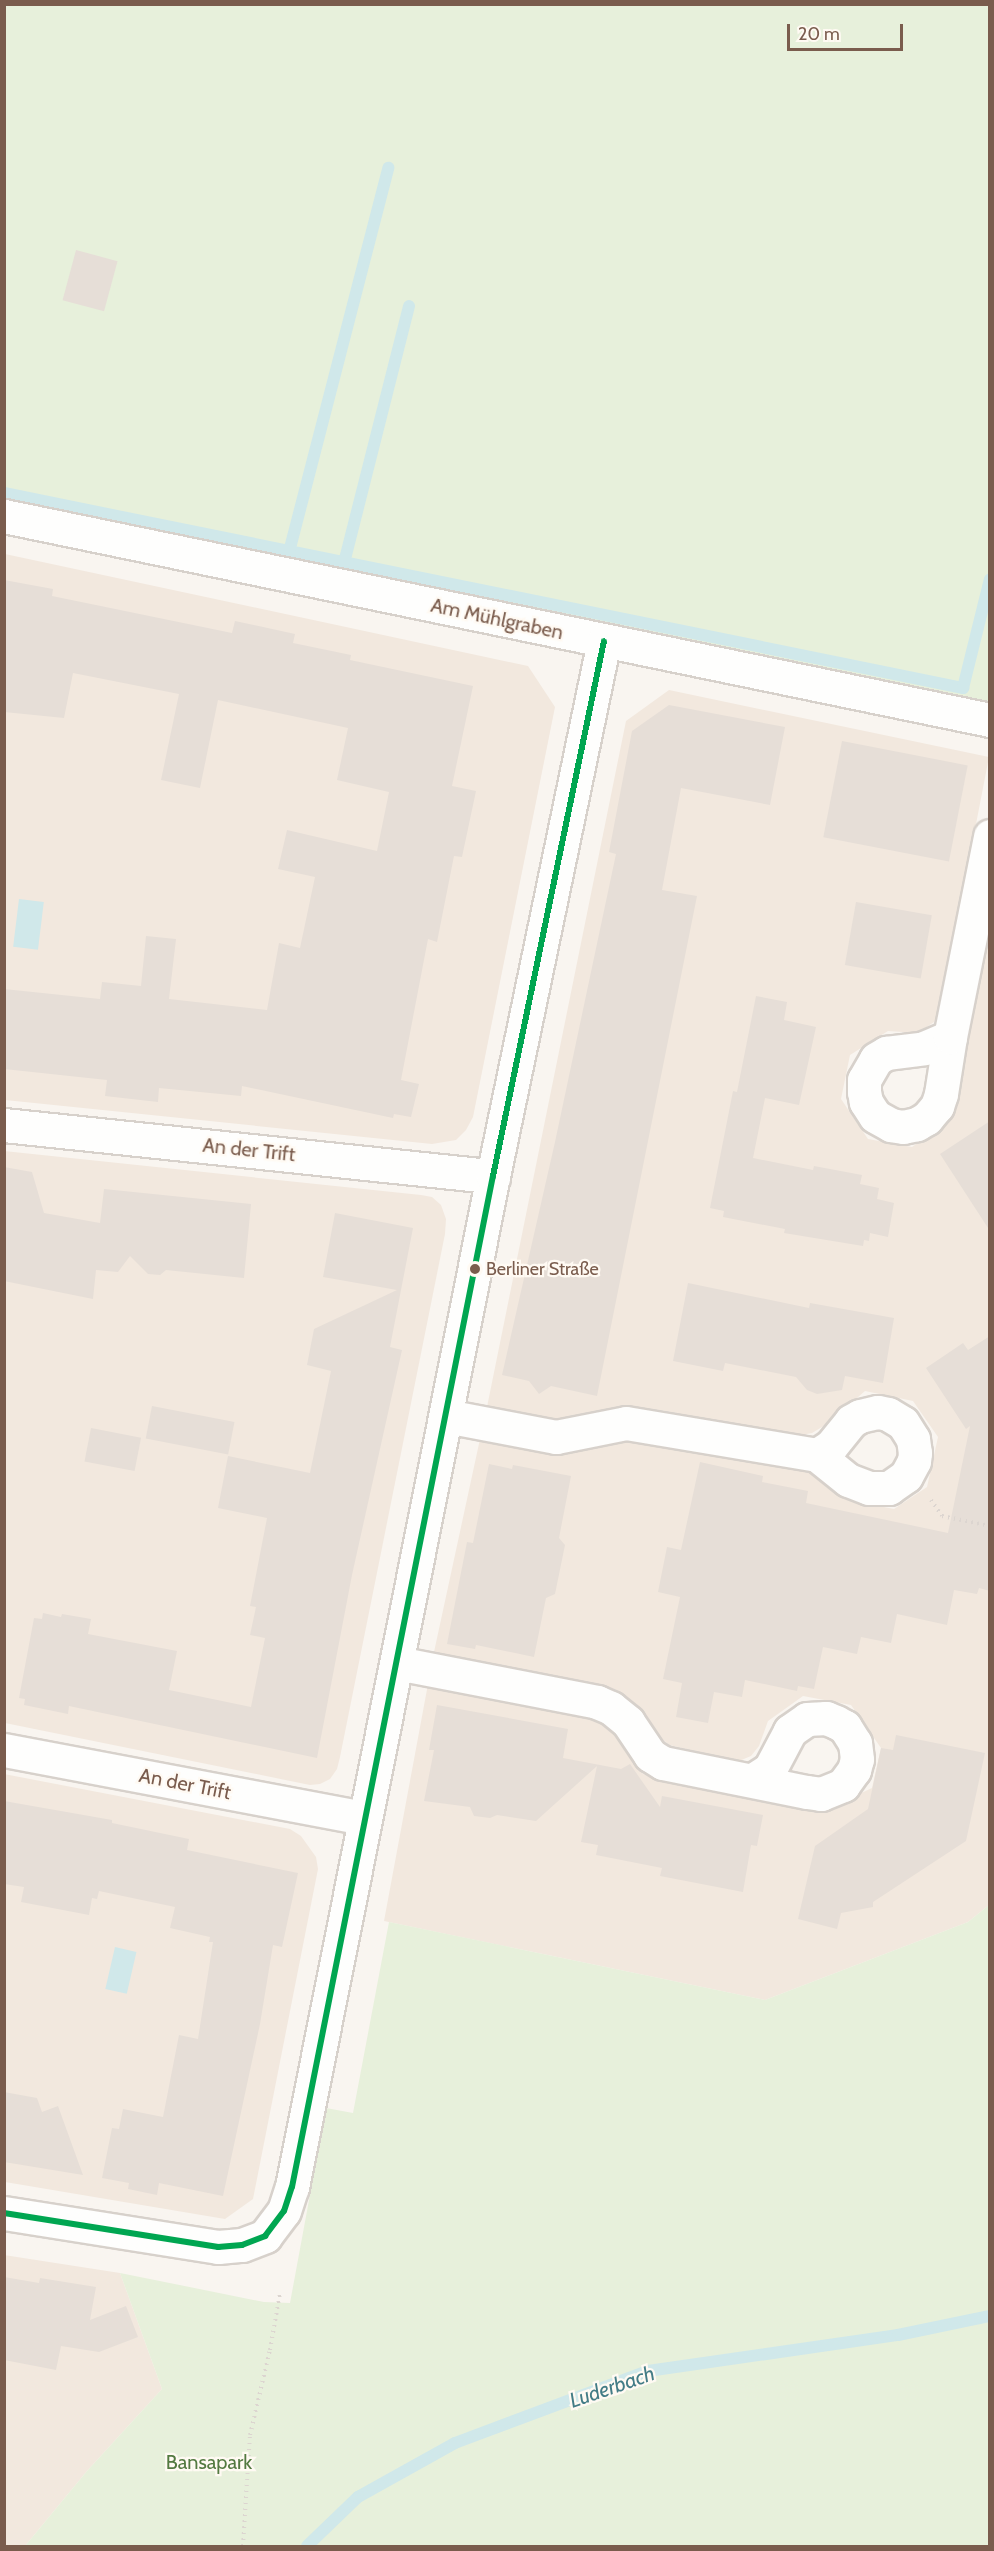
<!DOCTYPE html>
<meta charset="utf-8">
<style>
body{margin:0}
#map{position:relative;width:994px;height:2551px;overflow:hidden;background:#f9f5f0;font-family:Cabin,sans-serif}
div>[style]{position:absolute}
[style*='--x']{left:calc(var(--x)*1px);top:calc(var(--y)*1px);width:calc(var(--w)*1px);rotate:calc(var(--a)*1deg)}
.residential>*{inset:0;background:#f2e8de}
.green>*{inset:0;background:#e7f0db}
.water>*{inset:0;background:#d0e8ea;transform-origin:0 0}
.stream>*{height:12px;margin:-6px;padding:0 6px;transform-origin:6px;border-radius:6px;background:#d0e8ea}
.building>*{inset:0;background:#e6ded7;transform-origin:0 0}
.path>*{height:4px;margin-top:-2px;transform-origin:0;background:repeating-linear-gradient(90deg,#dcd5d0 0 1.5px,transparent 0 6px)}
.roads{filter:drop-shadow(2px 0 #d7d1cb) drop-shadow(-2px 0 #d7d1cb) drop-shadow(0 2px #d7d1cb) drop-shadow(0 -2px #d7d1cb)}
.minor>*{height:33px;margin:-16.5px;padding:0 16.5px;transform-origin:16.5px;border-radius:16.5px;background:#fefefd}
.bus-1>*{height:6px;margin:-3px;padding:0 3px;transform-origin:3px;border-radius:3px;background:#00a651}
.dots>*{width:16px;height:16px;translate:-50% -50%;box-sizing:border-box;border:3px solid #fffaf3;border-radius:50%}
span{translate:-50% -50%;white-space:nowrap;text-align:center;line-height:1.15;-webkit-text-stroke:4.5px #fffaf3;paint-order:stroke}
.bus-label{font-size:18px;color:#7a5c4d}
.left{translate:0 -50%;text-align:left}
.street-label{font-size:20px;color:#7a5c4d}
.park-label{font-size:20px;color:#537a41}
.water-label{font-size:21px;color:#437c86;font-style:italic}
.frame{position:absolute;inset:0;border:6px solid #7a5c4d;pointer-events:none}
.scale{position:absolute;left:787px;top:24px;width:116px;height:27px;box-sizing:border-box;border:3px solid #7a5c4d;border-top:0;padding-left:8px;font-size:18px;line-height:21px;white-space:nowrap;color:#7a5c4d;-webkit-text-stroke:4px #fffaf3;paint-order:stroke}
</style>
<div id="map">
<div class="residential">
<div style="clip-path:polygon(5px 554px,528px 666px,555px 707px,473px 1117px,466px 1130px,456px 1140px,432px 1144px,5px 1100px)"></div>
<div style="clip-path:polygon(669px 690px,989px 757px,939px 1015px,934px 1022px,918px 1033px,888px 1031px,850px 1055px,841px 1099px,868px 1139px,912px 1147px,950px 1121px,989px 918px,989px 1905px,968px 1922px,765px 2000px,384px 1921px,428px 1684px,591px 1716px,616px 1733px,643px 1774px,823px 1811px,872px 1788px,881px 1748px,851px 1705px,803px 1696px,768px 1721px,759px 1746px,751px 1756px,739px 1761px,669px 1745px,655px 1733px,619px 1691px,434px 1652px,480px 1439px,560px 1453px,630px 1439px,813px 1472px,837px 1487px,848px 1500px,894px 1509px,927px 1487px,938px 1437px,913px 1401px,865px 1391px,827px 1424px,812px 1433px,796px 1436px,660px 1410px,635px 1409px,555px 1423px,487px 1407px,626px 721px)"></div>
<div style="clip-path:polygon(4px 1151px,421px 1195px,432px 1197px,441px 1205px,446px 1219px,445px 1234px,340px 1757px,337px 1769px,330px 1779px,320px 1784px,310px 1785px,5px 1723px)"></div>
<div style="clip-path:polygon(4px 1774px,290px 1829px,301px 1836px,316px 1857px,318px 1869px,253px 2199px,225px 2219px,5px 2182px)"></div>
<div style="clip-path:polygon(4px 2255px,120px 2273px,162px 2389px,87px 2471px,25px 2546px,5px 2546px)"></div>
</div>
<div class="green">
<div style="clip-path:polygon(5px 5px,989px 5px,989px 704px,5px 498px)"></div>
<div style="clip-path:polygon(989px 1905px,989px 2546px,25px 2546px,87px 2471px,162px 2389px,120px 2273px,264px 2302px,290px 2303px,326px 2108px,353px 2113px,389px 1922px,765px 2000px,968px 1922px)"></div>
</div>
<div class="water">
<div style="left:19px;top:899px;width:25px;height:48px;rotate:7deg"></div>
<div style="left:115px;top:1947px;width:22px;height:43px;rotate:13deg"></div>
</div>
<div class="stream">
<div style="--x:4;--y:493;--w:979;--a:11.49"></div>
<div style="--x:963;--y:688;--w:112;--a:-76.1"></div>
<div style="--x:289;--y:552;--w:397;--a:-75.5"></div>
<div style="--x:344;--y:563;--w:265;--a:-75.8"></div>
<div style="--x:307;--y:2546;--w:71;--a:-43.9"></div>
<div style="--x:358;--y:2497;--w:111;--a:-29.1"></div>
<div style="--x:455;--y:2443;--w:206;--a:-20.5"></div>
<div style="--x:648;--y:2371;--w:253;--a:-8.2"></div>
<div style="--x:898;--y:2335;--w:94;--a:-11.7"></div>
</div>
<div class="building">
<div style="left:76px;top:250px;width:43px;height:52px;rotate:15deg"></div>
<div style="clip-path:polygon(4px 580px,53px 589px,52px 596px,232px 633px,235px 621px,295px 634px,293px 643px,351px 655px,350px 660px,473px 686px,452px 786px,476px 791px,462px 857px,454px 856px,437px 942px,428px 939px,401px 1080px,419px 1084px,411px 1117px,394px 1114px,393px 1118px,242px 1086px,241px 1096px,159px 1088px,158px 1102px,105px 1096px,107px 1080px,4px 1069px,4px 989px,100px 999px,102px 982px,141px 986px,146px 936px,176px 939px,169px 999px,267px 1010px,279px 943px,300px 948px,315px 877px,278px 869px,287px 830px,377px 851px,389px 792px,337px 780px,348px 728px,218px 700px,200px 788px,161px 780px,179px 694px,73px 673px,64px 718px,4px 712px)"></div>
<div style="clip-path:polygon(669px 705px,785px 727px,770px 805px,681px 788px,662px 890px,697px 896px,597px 1396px,551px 1386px,539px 1394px,529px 1381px,502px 1375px,555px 1142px,616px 854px,609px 852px,632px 731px)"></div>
<div style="left:842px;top:741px;width:128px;height:98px;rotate:11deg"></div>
<div style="left:856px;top:902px;width:77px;height:64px;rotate:10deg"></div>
<div style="clip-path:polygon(756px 996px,787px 1002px,784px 1020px,816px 1027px,799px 1105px,765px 1098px,753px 1158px,813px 1170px,814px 1166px,862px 1175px,860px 1184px,879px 1188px,877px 1199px,894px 1203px,888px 1237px,870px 1233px,869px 1241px,864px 1240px,863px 1246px,784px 1233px,785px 1229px,723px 1217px,724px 1211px,710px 1208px,733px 1091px,737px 1092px)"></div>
<div style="clip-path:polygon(990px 1121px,990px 1231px,940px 1154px)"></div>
<div style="clip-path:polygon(4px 1167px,32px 1172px,44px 1213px,100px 1223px,104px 1189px,251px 1204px,244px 1278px,166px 1270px,160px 1275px,148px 1274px,130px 1256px,118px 1272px,96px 1270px,93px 1299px,4px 1281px)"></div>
<div style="clip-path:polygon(335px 1213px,413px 1228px,390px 1347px,402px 1350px,352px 1575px,317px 1758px,69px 1706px,68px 1714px,24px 1705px,25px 1699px,19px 1698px,34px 1618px,42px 1619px,43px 1613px,61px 1617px,62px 1614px,91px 1619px,88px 1634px,177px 1651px,169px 1690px,251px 1707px,265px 1638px,250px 1635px,256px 1607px,250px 1606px,267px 1518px,218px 1508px,228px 1456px,310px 1473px,331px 1371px,307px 1365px,314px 1329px,397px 1290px,323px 1277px)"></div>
<div style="clip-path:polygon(688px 1283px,809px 1308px,810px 1303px,894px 1318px,883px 1383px,845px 1376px,842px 1390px,817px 1394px,807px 1390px,796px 1377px,725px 1363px,723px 1371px,673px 1361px)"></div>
<div style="clip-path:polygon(990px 1336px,990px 1591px,979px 1588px,977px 1594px,954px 1590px,947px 1625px,897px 1614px,891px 1643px,861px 1637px,857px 1654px,823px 1647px,814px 1689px,798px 1686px,797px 1691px,745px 1680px,742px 1697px,714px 1692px,708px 1723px,676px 1717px,682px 1683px,663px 1679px,680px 1597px,658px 1592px,667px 1547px,681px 1550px,700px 1462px,763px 1476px,762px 1482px,808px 1491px,806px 1503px,948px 1533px,970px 1426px,966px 1429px,926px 1368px,963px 1343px,968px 1350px)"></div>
<div style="left:152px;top:1406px;width:84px;height:33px;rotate:11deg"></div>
<div style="left:91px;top:1428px;width:51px;height:34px;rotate:11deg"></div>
<div style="clip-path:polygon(489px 1464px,512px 1469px,513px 1465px,571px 1476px,559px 1538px,565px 1545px,555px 1594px,546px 1598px,534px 1657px,476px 1645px,475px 1649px,447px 1644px,467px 1542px,473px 1543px)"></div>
<div style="clip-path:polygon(437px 1705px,568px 1729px,563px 1758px,621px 1769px,630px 1764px,660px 1807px,662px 1796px,763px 1815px,757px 1846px,751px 1845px,743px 1892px,660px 1876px,662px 1868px,596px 1855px,598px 1845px,581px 1842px,597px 1766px,536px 1821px,497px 1815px,490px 1818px,474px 1816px,470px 1807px,424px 1801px,434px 1750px,429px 1750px)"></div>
<div style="clip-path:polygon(896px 1735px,985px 1753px,966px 1841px,873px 1902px,873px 1907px,841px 1913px,837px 1929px,798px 1919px,815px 1846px,868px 1809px,881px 1748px,893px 1750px)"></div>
<div style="clip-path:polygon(4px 1801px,112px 1820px,112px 1823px,189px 1839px,187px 1850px,298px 1873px,282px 1947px,273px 1945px,260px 2024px,223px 2196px,159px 2183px,157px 2195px,128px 2189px,129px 2183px,102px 2178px,112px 2128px,119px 2129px,123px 2109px,163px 2117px,179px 2035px,198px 2039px,213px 1942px,209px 1942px,210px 1937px,170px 1928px,175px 1907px,99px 1891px,97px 1899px,92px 1898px,89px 1915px,21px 1902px,24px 1887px,4px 1884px)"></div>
<div style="clip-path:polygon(4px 2092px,37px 2098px,42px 2112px,58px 2106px,83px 2175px,4px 2162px)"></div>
<div style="clip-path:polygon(4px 2277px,39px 2283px,40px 2278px,96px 2287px,90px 2320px,126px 2306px,138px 2337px,99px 2352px,61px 2346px,56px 2370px,4px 2360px)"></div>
</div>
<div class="path">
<div style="--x:931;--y:1500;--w:19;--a:55"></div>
<div style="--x:942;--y:1516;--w:49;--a:11.8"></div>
<div style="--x:243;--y:2546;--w:111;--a:-86.4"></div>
<div style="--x:250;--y:2435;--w:87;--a:-76.8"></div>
<div style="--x:270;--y:2350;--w:58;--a:-80"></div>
</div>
<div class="roads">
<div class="minor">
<div style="--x:4;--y:516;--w:1007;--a:11.69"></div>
<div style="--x:950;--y:1037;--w:58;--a:99"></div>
<div style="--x:941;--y:1094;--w:13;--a:108"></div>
<div style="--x:937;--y:1106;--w:16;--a:130"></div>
<div style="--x:927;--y:1118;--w:12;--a:149"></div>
<div style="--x:917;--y:1124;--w:14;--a:168"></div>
<div style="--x:903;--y:1127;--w:12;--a:-171"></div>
<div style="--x:891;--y:1125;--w:18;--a:-151"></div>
<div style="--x:875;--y:1116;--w:17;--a:-123"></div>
<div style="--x:866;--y:1102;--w:10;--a:-101"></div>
<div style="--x:864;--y:1092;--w:12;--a:-90"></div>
<div style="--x:864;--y:1080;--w:24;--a:-60"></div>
<div style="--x:876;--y:1059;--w:12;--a:-31"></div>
<div style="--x:886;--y:1053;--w:38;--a:-7"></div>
<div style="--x:924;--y:1048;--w:28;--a:-23"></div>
<div style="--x:950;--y:1037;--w:205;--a:-78.7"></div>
<div style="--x:4;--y:1125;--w:492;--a:6"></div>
<div style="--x:446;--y:1416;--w:112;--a:10.8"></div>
<div style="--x:556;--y:1437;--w:71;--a:-11.3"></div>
<div style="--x:626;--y:1423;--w:194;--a:9.5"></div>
<div style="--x:817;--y:1455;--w:17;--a:-33"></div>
<div style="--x:831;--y:1446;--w:32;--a:-51"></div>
<div style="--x:851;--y:1421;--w:10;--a:-29"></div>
<div style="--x:860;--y:1416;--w:18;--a:-13"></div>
<div style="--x:878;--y:1412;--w:10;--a:11"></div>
<div style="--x:888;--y:1414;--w:17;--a:31"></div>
<div style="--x:903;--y:1423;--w:19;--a:58"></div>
<div style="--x:913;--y:1439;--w:14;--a:82"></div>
<div style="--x:915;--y:1453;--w:8;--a:97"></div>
<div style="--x:914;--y:1461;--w:17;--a:118"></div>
<div style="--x:906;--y:1476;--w:21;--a:145"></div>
<div style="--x:889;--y:1488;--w:20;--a:180"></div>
<div style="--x:869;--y:1488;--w:22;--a:-159"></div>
<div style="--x:848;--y:1480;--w:40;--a:-141"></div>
<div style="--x:397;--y:1663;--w:204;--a:11"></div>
<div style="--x:597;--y:1702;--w:15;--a:23"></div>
<div style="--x:611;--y:1708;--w:22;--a:39"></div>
<div style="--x:628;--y:1722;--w:40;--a:56"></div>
<div style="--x:650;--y:1755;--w:15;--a:32"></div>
<div style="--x:663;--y:1763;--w:147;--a:11.4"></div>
<div style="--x:807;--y:1792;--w:14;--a:8"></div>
<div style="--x:821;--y:1794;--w:24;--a:-22"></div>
<div style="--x:843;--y:1785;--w:19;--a:-54"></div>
<div style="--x:854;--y:1770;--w:11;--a:-75"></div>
<div style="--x:857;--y:1759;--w:16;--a:-97"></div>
<div style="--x:855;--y:1743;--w:19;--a:-122"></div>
<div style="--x:845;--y:1727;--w:10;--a:-151"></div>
<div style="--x:836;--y:1722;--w:11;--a:-158"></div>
<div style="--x:826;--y:1718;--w:19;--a:177"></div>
<div style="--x:807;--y:1719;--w:21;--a:145"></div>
<div style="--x:790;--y:1731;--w:43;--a:117.8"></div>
<div style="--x:770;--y:1769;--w:20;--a:147"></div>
<div style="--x:4;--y:1750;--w:367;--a:10.7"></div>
<div style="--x:4;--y:2213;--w:217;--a:9"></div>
<div style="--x:218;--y:2247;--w:24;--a:-5"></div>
<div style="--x:242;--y:2245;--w:25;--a:-21"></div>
<div style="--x:265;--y:2236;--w:31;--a:-53"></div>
<div style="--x:284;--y:2211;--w:25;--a:-72"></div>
<div style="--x:292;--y:2187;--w:1031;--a:-78.76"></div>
<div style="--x:493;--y:1176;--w:546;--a:-78.28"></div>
</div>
</div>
<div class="bus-1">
<div style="--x:4;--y:2213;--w:217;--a:9"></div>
<div style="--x:218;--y:2247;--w:24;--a:-5"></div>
<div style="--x:242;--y:2245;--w:25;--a:-21"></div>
<div style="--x:265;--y:2236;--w:31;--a:-53"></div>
<div style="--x:284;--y:2211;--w:25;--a:-72"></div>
<div style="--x:292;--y:2187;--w:1031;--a:-78.76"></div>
<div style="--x:493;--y:1176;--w:546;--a:-78.28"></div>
</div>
<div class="dots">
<div style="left:475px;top:1269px;background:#7a5c4d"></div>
</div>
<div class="bus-label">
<span class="left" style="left:486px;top:1269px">Berliner Straße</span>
</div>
<div class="street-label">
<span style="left:497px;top:619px;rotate:12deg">Am Mühlgraben</span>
<span style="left:249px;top:1150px;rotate:6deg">An der Trift</span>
<span style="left:185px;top:1784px;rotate:11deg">An der Trift</span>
</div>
<div class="park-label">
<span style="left:209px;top:2462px">Bansapark</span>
</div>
<div class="water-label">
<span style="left:612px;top:2387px;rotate:-19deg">Luderbach</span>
</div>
<div class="frame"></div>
<div class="scale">20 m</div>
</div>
